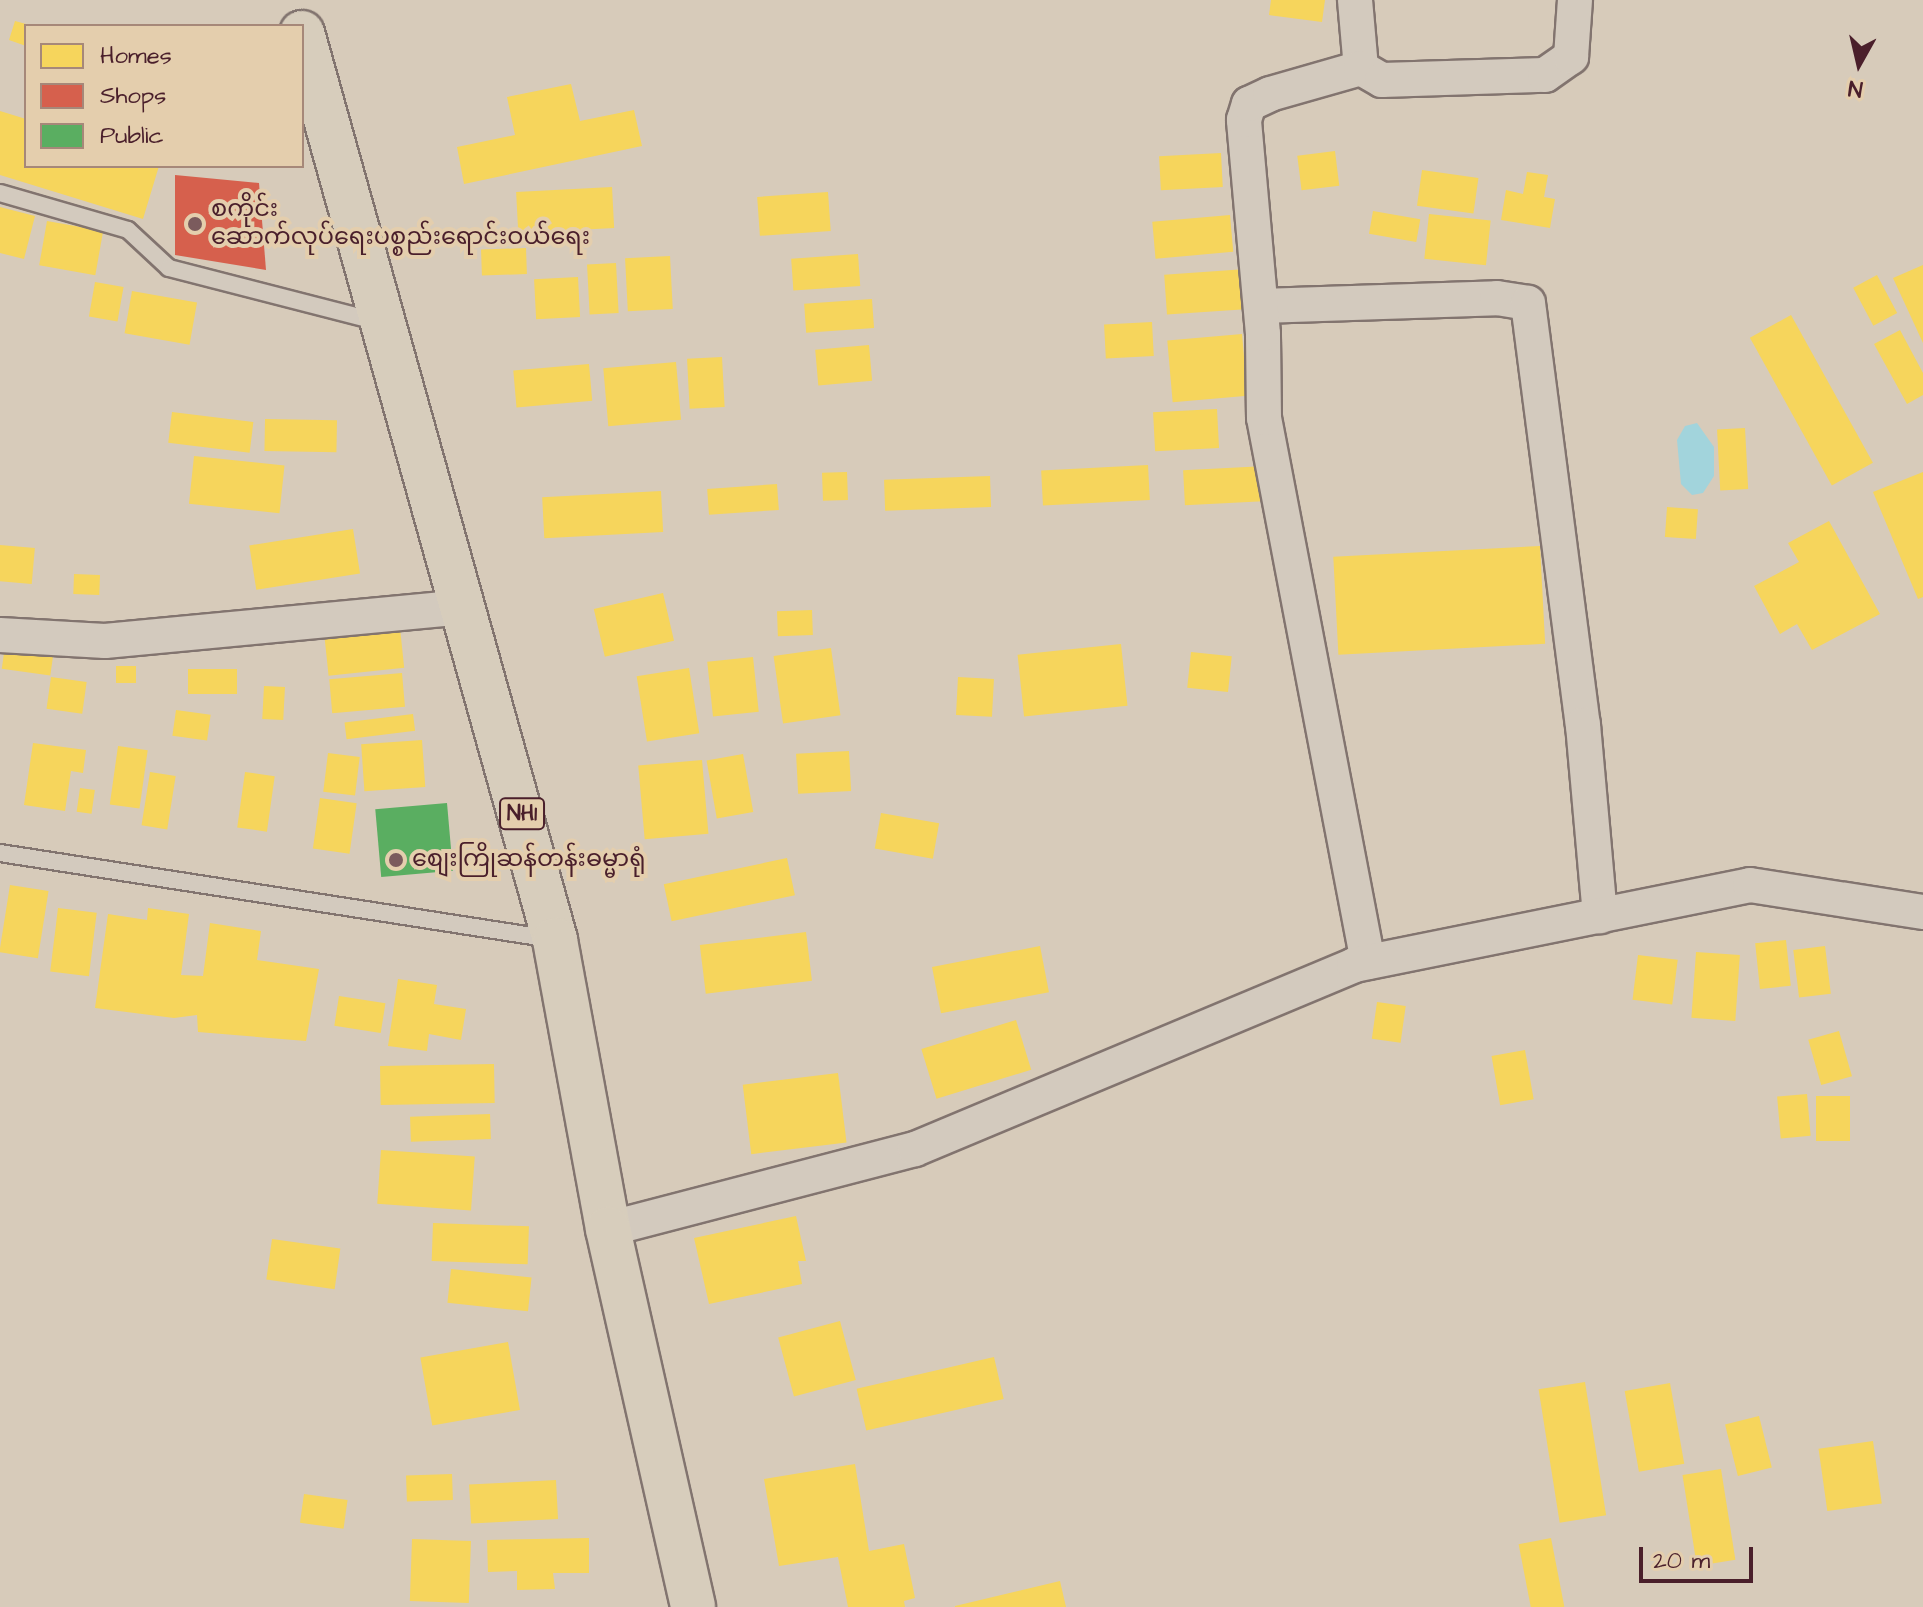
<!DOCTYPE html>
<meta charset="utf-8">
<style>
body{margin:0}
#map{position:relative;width:1923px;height:1607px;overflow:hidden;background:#d7cbba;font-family:"Architects Daughter","Noto Sans Myanmar",sans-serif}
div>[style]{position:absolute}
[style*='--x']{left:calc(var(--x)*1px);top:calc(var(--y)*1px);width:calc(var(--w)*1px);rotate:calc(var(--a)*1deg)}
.water>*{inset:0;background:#a2d4dc}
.homes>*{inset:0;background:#f6d55c;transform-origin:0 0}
.shops>*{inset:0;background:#d6604d}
.public>*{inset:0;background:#5aae61;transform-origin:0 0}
.roads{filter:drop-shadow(2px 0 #82746f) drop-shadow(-2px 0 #82746f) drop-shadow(0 2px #82746f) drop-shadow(0 -2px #82746f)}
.lane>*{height:16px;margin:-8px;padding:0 8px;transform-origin:8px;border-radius:8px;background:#d3cabe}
.street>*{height:34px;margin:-17px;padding:0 17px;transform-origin:17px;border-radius:17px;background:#d3cabe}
.highway>*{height:44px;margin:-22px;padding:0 22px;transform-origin:22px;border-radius:22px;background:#d7cdbc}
.dots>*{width:22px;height:22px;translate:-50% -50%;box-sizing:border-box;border:4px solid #e4cead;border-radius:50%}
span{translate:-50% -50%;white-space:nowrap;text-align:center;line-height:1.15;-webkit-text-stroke:8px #e4cead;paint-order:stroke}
.shield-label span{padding:2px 6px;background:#e4cead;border:2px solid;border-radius:6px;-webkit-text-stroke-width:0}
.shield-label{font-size:22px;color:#4a1f2b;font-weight:700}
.poi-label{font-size:24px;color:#4a1f2b}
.left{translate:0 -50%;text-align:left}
.legend{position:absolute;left:24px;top:24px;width:280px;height:144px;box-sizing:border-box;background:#e4cead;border:2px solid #a68879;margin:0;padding:10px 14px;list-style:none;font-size:24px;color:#4a1f2b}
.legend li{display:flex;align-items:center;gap:16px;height:40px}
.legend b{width:40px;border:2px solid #a68879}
.north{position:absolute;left:1819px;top:24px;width:80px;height:80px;-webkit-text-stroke:6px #e4cead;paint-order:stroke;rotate:188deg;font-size:22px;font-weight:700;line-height:32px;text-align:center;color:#4a1f2b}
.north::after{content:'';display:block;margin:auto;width:28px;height:36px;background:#4a1f2b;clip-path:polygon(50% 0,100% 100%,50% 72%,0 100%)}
.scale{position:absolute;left:1639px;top:1547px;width:114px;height:36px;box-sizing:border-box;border:4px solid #4a1f2b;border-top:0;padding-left:10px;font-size:24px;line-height:28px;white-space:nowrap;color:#4a1f2b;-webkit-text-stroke:6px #e4cead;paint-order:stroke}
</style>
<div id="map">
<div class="water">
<div style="clip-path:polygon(1697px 423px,1714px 447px,1714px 476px,1703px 493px,1692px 495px,1681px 484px,1677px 440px,1685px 426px)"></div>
</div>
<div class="homes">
<div style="clip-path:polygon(1271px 0,1325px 0,1322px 22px,1269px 15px)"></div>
<div style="clip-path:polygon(15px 21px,26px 24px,26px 46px,9px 40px)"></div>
<div style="clip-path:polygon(571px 84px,580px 121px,634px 110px,642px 146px,464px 184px,457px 147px,515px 135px,507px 97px)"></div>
<div style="clip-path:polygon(0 111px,26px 119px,26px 166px,159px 166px,143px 219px,0 175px)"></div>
<div style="left:1335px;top:151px;width:35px;height:38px;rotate:83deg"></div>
<div style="left:1221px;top:153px;width:34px;height:62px;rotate:87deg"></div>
<div style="left:1422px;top:170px;width:57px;height:36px;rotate:8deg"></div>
<div style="clip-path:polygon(1527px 172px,1548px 175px,1544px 197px,1555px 199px,1550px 228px,1501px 220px,1506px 190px,1523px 194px)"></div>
<div style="left:612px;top:187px;width:41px;height:96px;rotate:87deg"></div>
<div style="left:828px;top:192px;width:39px;height:71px;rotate:86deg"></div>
<div style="clip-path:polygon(0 207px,35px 216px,24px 259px,0 253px)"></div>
<div style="left:1373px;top:211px;width:48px;height:23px;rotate:10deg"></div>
<div style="left:1429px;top:214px;width:62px;height:45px;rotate:6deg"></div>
<div style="left:1230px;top:215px;width:37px;height:78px;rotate:85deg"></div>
<div style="left:47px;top:221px;width:57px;height:45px;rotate:10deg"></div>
<div style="left:526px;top:248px;width:26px;height:45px;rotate:88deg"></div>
<div style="left:858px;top:254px;width:32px;height:67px;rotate:86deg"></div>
<div style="left:670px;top:256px;width:53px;height:45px;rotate:87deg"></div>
<div style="left:616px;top:263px;width:50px;height:29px;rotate:87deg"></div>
<div style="clip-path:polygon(1923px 265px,1923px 343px,1893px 278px)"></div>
<div style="left:1246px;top:269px;width:40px;height:82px;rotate:86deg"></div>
<div style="left:1877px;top:275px;width:43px;height:27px;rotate:62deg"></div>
<div style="left:578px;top:277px;width:40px;height:44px;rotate:87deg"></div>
<div style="left:95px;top:282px;width:29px;height:35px;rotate:10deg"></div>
<div style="left:132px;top:291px;width:66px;height:43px;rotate:10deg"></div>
<div style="left:872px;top:299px;width:29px;height:68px;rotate:86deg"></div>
<div style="left:1791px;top:315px;width:169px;height:47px;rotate:61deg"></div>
<div style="left:1152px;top:322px;width:34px;height:48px;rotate:87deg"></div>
<div style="clip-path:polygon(1900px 330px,1923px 373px,1923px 395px,1907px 404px,1874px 344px)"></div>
<div style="left:1242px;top:334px;width:62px;height:75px;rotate:85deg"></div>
<div style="left:869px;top:345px;width:36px;height:54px;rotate:85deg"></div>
<div style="left:722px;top:357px;width:50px;height:35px;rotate:87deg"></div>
<div style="left:676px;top:362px;width:58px;height:73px;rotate:85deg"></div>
<div style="left:589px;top:364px;width:37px;height:76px;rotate:85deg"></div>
<div style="left:1217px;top:409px;width:39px;height:64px;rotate:87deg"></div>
<div style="left:172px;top:412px;width:82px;height:31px;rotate:7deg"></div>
<div style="left:265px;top:419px;width:72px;height:32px;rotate:1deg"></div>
<div style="left:1745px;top:428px;width:61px;height:28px;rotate:87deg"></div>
<div style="left:194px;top:456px;width:91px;height:48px;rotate:6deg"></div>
<div style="left:1148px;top:465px;width:35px;height:107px;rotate:87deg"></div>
<div style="left:1266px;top:466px;width:35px;height:83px;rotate:87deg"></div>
<div style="left:847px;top:472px;width:28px;height:25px;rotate:88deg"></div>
<div style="clip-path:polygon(1923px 472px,1923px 597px,1918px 599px,1873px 492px)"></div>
<div style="left:990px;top:476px;width:31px;height:106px;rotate:88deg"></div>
<div style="left:777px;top:484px;width:26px;height:70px;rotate:86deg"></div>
<div style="left:661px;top:491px;width:41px;height:119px;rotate:87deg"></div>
<div style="left:1667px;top:507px;width:31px;height:30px;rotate:4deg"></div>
<div style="clip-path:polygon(1829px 521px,1880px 614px,1812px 650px,1797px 624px,1780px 634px,1754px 586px,1799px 562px,1788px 543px)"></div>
<div style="left:353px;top:529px;width:45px;height:105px;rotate:81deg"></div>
<div style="left:0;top:545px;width:35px;height:36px;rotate:5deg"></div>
<div style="left:1540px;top:546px;width:98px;height:207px;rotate:87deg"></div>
<div style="left:74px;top:574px;width:26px;height:20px;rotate:2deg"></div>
<div style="left:663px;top:593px;width:49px;height:71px;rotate:77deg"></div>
<div style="left:812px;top:610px;width:25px;height:35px;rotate:88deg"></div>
<div style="left:400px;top:628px;width:40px;height:76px;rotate:84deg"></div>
<div style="left:1121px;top:644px;width:62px;height:104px;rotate:84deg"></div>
<div style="left:5px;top:646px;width:49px;height:23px;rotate:8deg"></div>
<div style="left:831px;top:648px;width:68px;height:58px;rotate:82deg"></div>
<div style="left:1191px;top:652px;width:41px;height:36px;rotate:6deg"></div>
<div style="left:753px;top:657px;width:55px;height:46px;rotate:84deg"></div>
<div style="left:116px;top:666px;width:20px;height:17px"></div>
<div style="left:689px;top:668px;width:66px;height:53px;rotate:81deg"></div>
<div style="left:237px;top:669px;width:25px;height:49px;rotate:90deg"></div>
<div style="left:402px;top:673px;width:34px;height:73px;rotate:85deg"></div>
<div style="left:51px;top:677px;width:36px;height:32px;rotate:8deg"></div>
<div style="left:958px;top:677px;width:36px;height:38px;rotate:3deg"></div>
<div style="left:264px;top:686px;width:21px;height:33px;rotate:3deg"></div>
<div style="left:176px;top:710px;width:35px;height:26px;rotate:8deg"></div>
<div style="left:413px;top:714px;width:17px;height:69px;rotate:83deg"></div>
<div style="left:422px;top:740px;width:47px;height:61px;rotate:86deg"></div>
<div style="clip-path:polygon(33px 743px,86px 750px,83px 773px,71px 771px,65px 811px,24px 805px)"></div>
<div style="left:118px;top:746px;width:30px;height:59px;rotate:8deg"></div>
<div style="left:849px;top:751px;width:40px;height:53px;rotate:87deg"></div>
<div style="left:328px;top:753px;width:32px;height:39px;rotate:7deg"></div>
<div style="left:743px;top:754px;width:59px;height:37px;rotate:80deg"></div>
<div style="left:702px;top:760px;width:74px;height:64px;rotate:85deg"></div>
<div style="left:150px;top:772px;width:26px;height:54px;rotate:9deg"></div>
<div style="left:245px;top:772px;width:30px;height:56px;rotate:8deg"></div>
<div style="left:80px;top:788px;width:15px;height:24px;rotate:8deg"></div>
<div style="left:320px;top:798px;width:37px;height:51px;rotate:8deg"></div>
<div style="left:881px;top:813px;width:59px;height:36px;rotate:10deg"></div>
<div style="left:787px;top:858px;width:38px;height:126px;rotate:78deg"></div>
<div style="left:10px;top:885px;width:39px;height:68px;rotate:9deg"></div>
<div style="left:58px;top:908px;width:39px;height:64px;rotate:7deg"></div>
<div style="clip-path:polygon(148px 908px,189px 914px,181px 975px,203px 976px,210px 923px,261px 931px,257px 960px,319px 969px,306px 1041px,198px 1032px,197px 1015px,174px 1018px,95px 1008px,108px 914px,147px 920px)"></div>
<div style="left:806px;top:932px;width:49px;height:107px;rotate:83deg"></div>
<div style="left:1786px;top:940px;width:46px;height:31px;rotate:84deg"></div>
<div style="left:1040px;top:946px;width:47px;height:110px;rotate:79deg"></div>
<div style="left:1825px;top:946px;width:48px;height:32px;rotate:83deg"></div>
<div style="left:1696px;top:952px;width:44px;height:66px;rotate:4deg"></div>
<div style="left:1638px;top:955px;width:40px;height:45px;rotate:7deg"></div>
<div style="clip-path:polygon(398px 979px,437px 985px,434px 1004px,466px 1009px,461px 1040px,429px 1034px,427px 1051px,388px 1046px)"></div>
<div style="left:339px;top:996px;width:47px;height:30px;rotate:9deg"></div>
<div style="left:1377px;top:1002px;width:29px;height:37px;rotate:8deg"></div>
<div style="left:1016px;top:1020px;width:52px;height:99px;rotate:73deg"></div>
<div style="left:1839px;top:1031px;width:47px;height:32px;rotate:74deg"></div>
<div style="left:1525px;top:1050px;width:50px;height:34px;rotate:80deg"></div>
<div style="left:494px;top:1064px;width:39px;height:114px;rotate:89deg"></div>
<div style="left:838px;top:1073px;width:70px;height:96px;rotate:83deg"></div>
<div style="left:1807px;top:1094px;width:42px;height:30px;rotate:85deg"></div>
<div style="left:1850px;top:1096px;width:45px;height:34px;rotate:90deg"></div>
<div style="left:490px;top:1114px;width:25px;height:80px;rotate:88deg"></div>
<div style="left:381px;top:1150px;width:94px;height:54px;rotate:4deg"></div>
<div style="clip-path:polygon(796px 1216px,806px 1261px,798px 1261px,802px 1284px,709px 1304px,694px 1238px)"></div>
<div style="left:433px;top:1223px;width:96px;height:38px;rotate:2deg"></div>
<div style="left:272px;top:1239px;width:69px;height:41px;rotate:8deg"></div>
<div style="left:451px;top:1269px;width:81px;height:34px;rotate:6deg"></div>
<div style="left:840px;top:1321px;width:61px;height:64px;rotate:75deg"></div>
<div style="left:508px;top:1342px;width:69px;height:89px;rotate:80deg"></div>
<div style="left:994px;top:1357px;width:43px;height:141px;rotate:77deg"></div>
<div style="left:1585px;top:1382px;width:135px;height:47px;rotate:81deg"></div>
<div style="left:1670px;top:1383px;width:82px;height:46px;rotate:80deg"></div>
<div style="left:1759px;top:1416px;width:53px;height:35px;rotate:76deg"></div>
<div style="left:1873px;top:1441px;width:63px;height:55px;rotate:82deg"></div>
<div style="clip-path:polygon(855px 1464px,869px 1551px,904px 1544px,915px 1598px,904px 1601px,905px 1607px,848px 1607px,838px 1557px,779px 1566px,764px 1479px)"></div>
<div style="left:1721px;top:1469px;width:92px;height:39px;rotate:81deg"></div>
<div style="left:452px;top:1474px;width:26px;height:46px;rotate:88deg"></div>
<div style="left:556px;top:1480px;width:39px;height:87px;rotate:87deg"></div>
<div style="left:304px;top:1494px;width:44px;height:29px;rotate:8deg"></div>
<div style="clip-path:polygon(589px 1538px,589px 1573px,553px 1573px,555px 1589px,517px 1590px,517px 1571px,488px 1572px,487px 1540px)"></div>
<div style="left:1551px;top:1538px;width:70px;height:33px;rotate:79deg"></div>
<div style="left:412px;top:1539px;width:59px;height:62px;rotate:2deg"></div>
<div style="clip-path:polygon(1060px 1581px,1066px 1607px,955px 1607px,955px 1606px)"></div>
</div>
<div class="shops">
<div style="clip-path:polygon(175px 175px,259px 183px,266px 270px,175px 255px)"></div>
</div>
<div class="public">
<div style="left:447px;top:803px;width:68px;height:72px;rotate:85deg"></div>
</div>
<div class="roads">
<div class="lane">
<div style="--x:0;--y:193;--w:133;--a:16.1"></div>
<div style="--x:128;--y:230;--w:56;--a:42.8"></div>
<div style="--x:169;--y:268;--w:217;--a:14.4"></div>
<div style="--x:0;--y:853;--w:559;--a:8.86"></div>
</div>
<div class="street">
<div style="--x:1355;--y:0;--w:68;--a:85"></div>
<div style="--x:1261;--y:306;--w:236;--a:-1.9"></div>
<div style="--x:1497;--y:298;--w:31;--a:9"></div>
<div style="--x:1528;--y:303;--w:426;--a:82.6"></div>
<div style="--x:1583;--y:725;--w:192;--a:84.9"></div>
<div style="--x:0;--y:635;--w:105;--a:3.3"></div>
<div style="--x:105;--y:641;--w:361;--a:-5.4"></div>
<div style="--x:1368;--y:962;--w:554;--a:-100.82"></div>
<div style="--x:1264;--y:418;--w:84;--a:-90.7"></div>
<div style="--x:1263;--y:334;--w:215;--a:-95.1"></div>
<div style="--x:1244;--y:120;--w:17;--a:-73"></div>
<div style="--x:1249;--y:104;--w:23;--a:-25"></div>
<div style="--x:1270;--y:94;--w:95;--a:-15.9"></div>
<div style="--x:1361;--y:68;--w:24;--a:30"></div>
<div style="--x:1382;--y:80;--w:163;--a:-1.8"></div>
<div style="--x:1545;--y:75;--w:32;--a:-35"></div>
<div style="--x:1571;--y:57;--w:57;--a:-86"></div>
<div style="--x:608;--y:1229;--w:317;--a:-14.6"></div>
<div style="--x:915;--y:1149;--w:476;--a:-22.7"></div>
<div style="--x:1354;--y:965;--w:404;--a:-11.4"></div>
<div style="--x:1750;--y:885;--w:175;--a:8.9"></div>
</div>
<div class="highway">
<div style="--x:302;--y:33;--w:942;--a:74.41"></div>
<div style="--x:555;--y:940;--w:294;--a:79.6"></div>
<div style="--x:608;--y:1229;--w:387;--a:77.3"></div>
</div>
</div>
<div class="dots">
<div style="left:195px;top:224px;background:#7b5b5d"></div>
<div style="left:396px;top:860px;background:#7b5b5d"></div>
</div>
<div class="shield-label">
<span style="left:522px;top:814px">NH1</span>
</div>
<div class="poi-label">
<span class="left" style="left:211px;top:224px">စကိုင်း<br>ဆောက်လုပ်ရေးပစ္စည်းရောင်းဝယ်ရေး</span>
<span class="left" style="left:412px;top:860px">စျေးကြိုဆန်တန်းဓမ္မာရုံ</span>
</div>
<ul class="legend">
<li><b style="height:22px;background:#f6d55c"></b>Homes</li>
<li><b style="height:22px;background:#d6604d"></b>Shops</li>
<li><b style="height:22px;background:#5aae61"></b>Public</li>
</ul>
<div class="north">N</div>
<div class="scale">20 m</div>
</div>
